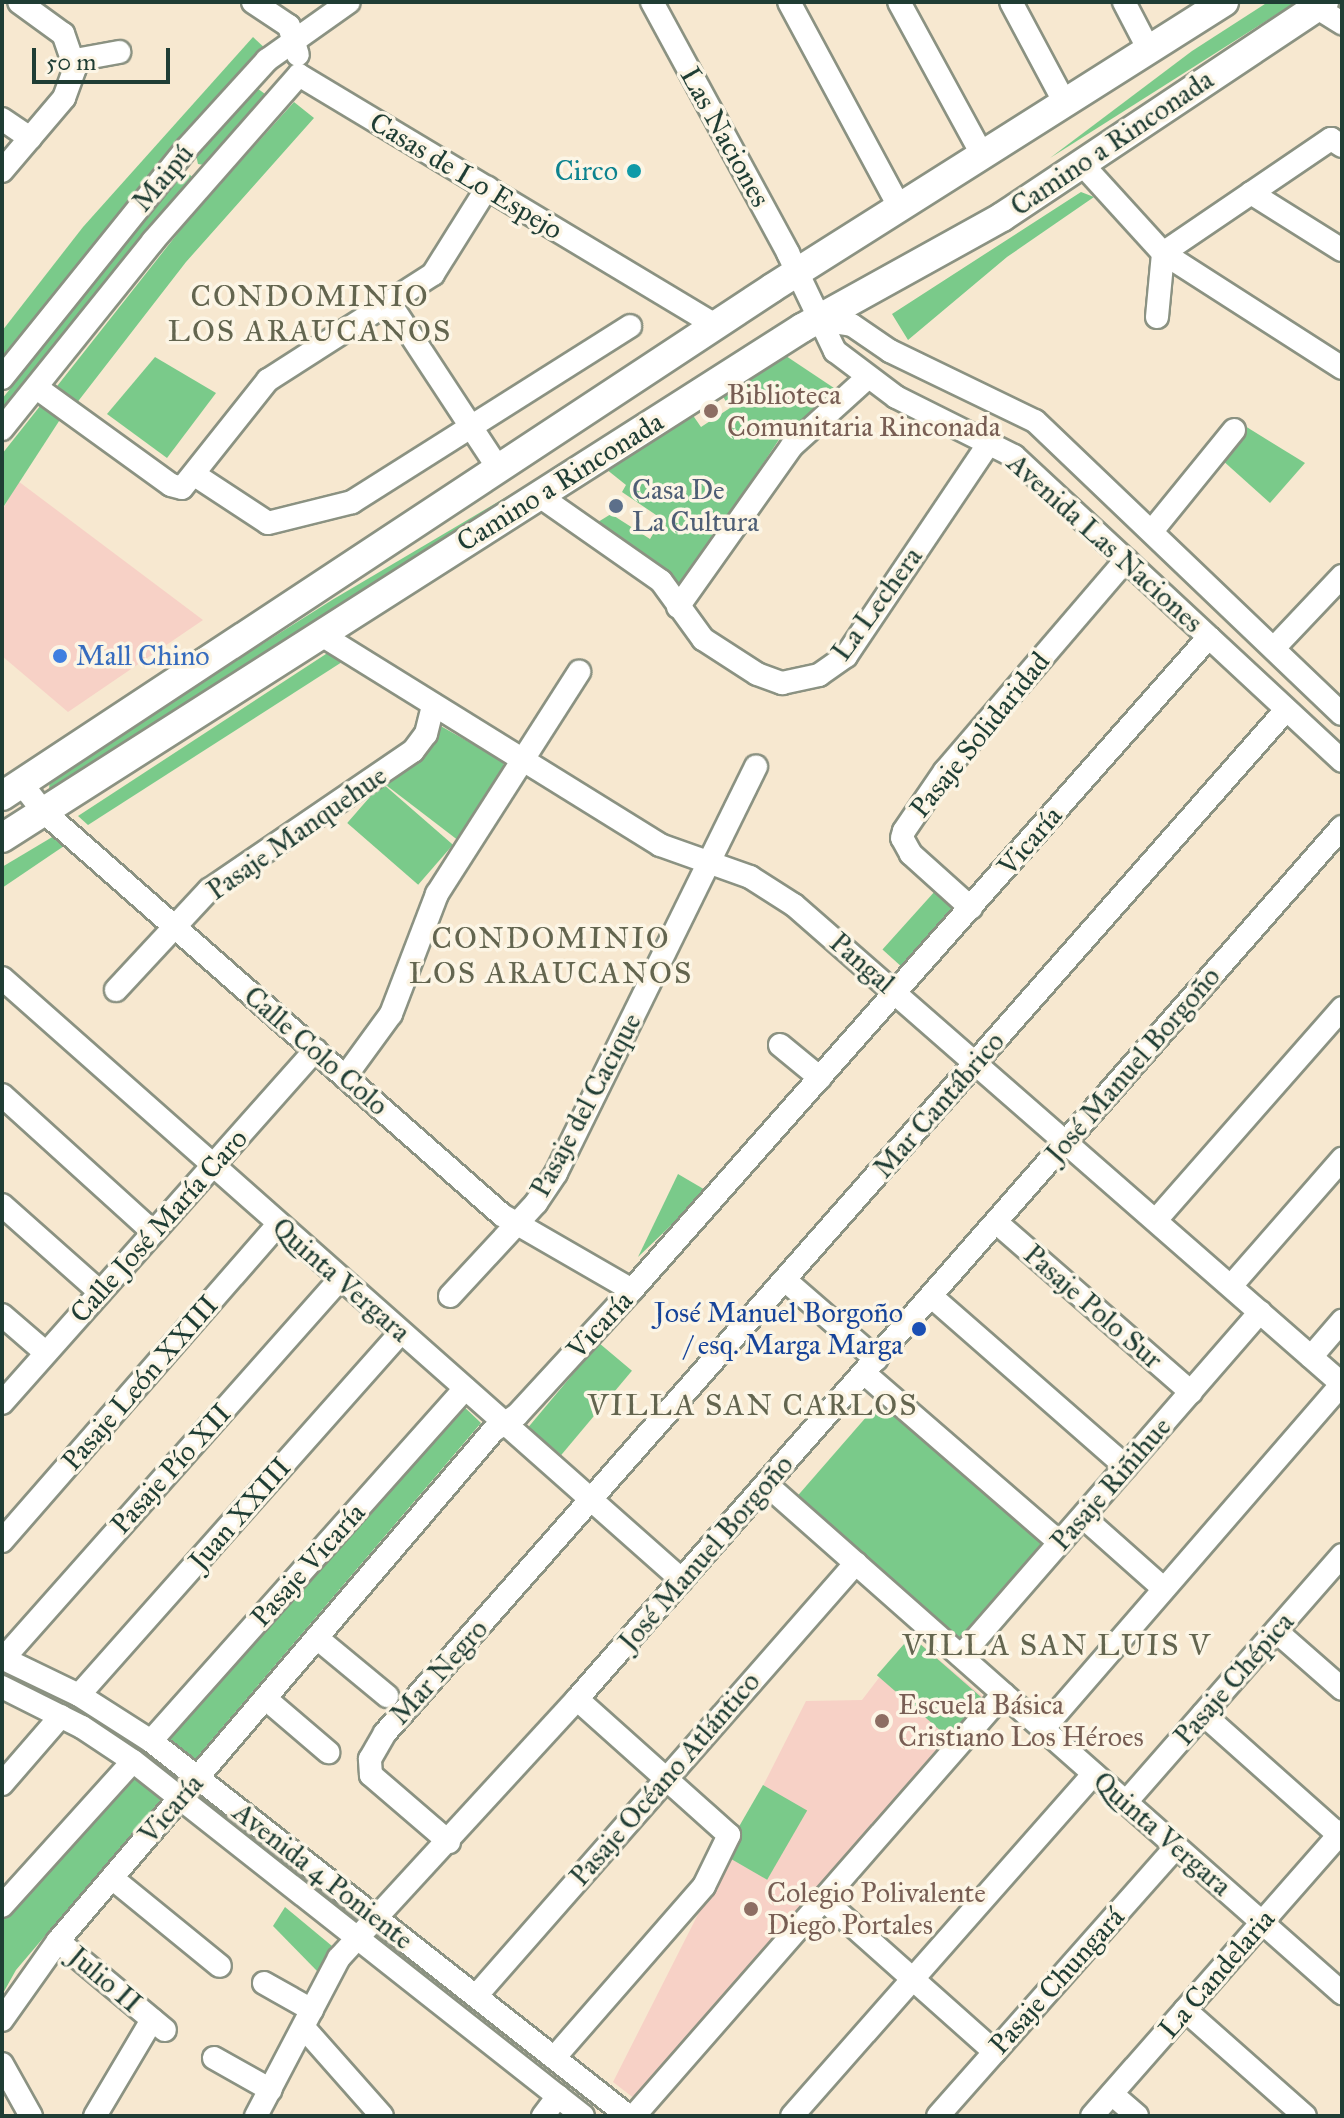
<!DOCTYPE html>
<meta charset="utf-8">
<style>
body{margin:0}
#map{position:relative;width:1344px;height:2118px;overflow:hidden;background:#f7e8d0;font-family:"IM FELL Great Primer",serif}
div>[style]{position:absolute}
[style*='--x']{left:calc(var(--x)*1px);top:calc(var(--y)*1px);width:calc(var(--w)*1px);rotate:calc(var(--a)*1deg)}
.built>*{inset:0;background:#f7d1c6}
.green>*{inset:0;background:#7aca8a;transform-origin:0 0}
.roads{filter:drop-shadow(2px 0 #8b9282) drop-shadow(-2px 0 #8b9282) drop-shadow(0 2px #8b9282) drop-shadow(0 -2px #8b9282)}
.minor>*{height:22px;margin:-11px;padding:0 11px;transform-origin:11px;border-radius:11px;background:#fff}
.major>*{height:28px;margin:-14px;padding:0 14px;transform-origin:14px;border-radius:14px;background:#fff}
.dots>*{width:22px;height:22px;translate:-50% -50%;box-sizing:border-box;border:4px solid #fcf5e5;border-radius:50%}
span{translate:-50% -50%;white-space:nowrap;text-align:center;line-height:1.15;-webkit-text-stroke:7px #fcf5e5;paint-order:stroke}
.street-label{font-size:28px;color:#1f3d34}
.culture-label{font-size:28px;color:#0d838f}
.right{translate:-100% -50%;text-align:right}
.education-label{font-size:28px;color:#785e54}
.left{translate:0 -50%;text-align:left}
.service-label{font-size:28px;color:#4e5e75}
.shop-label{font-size:28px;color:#366cbe}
.transit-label{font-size:28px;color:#164399}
.neighbourhood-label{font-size:30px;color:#63654f;letter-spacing:2px}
.frame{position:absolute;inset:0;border:4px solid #1f3d34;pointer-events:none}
.scale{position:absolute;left:32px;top:48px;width:138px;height:36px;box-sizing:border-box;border:4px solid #1f3d34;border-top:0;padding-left:10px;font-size:24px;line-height:28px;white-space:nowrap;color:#1f3d34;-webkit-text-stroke:6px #fcf5e5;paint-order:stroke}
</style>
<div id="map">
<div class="built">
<div style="clip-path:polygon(18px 481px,203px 620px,68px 712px,2px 656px,2px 511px)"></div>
<div style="clip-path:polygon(911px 1636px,987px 1700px,635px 2099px,613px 2082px,806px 1701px,862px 1700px)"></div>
</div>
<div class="green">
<div style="clip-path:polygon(1268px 2px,1296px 2px,1050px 158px,1192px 51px)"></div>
<div style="clip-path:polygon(253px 37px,268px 51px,2px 366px,2px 331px,83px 227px)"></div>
<div style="clip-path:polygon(257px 88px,269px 97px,210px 166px,198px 164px,196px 155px)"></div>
<div style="clip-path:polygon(294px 102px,314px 118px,186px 262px,76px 404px,54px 390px,189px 219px)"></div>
<div style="clip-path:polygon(184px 170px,196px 180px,2px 417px,2px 399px)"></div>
<div style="clip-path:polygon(1081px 192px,1094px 197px,1007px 257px,908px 340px,892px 314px)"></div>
<div style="clip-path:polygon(783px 354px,837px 390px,780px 438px,680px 589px,580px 520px,584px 512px,598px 522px,611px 514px,650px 539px,662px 519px,622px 492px,626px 485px,606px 469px,692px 414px,701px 427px,730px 408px,722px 395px)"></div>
<div style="clip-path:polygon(155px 357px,216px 393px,167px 458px,107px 414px)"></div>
<div style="clip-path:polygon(44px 401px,63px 415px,2px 509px,2px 454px)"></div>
<div style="clip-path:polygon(1245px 426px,1305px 463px,1270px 503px,1221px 459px)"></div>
<div style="clip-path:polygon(535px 480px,324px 622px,57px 791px,49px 790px,50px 778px,332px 600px)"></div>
<div style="clip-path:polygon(329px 652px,342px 662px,88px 825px,78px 816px)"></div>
<div style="clip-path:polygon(437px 724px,503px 761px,505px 771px,459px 841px,382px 782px)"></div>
<div style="left:382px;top:783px;width:94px;height:53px;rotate:41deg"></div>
<div style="clip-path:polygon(54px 836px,64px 846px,2px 888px,2px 867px)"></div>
<div style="left:936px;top:890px;width:31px;height:80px;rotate:42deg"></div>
<div style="clip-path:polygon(678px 1174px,707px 1191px,638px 1257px)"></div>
<div style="left:599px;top:1343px;width:43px;height:110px;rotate:40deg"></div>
<div style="left:881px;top:1400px;width:220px;height:128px;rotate:41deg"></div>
<div style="clip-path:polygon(460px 1403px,481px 1423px,16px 1970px,2px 1995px,2px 1916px)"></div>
<div style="left:911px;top:1636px;width:94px;height:52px;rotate:41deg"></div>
<div style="left:763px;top:1785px;width:51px;height:80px;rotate:30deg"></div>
<div style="clip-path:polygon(285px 1907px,332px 1946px,318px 1972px,273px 1926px)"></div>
</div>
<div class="roads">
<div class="minor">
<div style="--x:253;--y:2;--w:43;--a:33.7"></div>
<div style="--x:289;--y:26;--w:30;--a:73"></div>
<div style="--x:652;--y:2;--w:285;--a:61.5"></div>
<div style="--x:788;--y:253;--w:109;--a:64.4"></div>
<div style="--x:835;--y:351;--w:76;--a:37"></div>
<div style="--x:896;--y:397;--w:132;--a:26.6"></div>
<div style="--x:1014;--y:456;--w:448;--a:42.9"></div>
<div style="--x:789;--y:2;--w:234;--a:61.7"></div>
<div style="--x:899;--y:2;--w:175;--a:61.4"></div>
<div style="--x:1011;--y:2;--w:115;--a:61.9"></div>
<div style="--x:1124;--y:2;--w:54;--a:62.5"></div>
<div style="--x:1316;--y:7;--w:31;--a:32"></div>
<div style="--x:75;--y:60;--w:45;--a:-10.3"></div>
<div style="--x:299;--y:75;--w:485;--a:31"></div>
<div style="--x:2;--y:119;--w:34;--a:34"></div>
<div style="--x:1082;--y:164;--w:120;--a:47.7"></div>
<div style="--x:1163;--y:253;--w:213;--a:32.7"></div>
<div style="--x:2;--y:171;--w:96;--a:-49.7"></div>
<div style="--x:64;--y:98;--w:32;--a:-70"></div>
<div style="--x:75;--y:68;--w:36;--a:-109"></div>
<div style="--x:63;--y:34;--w:54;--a:-144"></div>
<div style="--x:1251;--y:193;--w:107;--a:32.1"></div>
<div style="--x:389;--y:302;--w:199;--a:56.7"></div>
<div style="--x:1157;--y:317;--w:64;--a:-84.6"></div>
<div style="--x:1163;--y:253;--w:203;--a:-34.2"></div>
<div style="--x:1331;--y:139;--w:13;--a:32"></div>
<div style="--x:820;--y:320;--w:32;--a:9"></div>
<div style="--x:852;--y:325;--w:46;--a:34.4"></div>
<div style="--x:890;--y:351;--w:161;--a:25.8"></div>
<div style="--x:1035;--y:421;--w:424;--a:43.7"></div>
<div style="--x:2;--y:378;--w:295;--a:-51.2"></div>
<div style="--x:187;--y:148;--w:119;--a:-47.7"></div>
<div style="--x:267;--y:60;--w:100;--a:-35.3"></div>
<div style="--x:37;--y:388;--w:165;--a:35.9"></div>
<div style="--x:171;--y:485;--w:11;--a:15"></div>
<div style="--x:182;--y:488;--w:138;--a:-51.5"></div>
<div style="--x:268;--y:380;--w:196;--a:-32.7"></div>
<div style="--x:433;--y:274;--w:102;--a:-57.9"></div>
<div style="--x:2;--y:429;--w:241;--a:-51.2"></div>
<div style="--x:153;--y:241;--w:221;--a:-48.7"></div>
<div style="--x:195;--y:475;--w:87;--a:33.3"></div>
<div style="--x:268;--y:523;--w:87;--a:-14"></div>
<div style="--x:352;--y:502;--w:329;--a:-32.3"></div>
<div style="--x:541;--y:497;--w:146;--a:35"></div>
<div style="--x:661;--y:581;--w:72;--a:54.1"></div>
<div style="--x:703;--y:639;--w:64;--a:32.9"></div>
<div style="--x:757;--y:674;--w:27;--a:20"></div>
<div style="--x:782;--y:683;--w:38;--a:-12"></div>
<div style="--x:819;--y:675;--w:33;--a:-35"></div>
<div style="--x:846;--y:656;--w:258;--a:-56.1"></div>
<div style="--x:1152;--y:531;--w:130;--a:-50.9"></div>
<div style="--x:678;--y:607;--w:197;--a:-54.7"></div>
<div style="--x:792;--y:446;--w:101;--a:-42.2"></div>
<div style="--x:320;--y:634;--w:400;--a:31.8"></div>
<div style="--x:660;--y:845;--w:96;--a:19.6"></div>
<div style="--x:750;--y:877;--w:52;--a:32.5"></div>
<div style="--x:794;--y:905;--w:728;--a:41.16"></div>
<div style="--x:1274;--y:648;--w:99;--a:-46.6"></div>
<div style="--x:21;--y:783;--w:36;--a:52"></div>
<div style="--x:43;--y:811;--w:611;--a:41.35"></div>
<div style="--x:502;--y:1215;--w:150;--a:30"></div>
<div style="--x:971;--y:908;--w:81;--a:-138"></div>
<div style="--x:911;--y:854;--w:18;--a:-119"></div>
<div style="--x:902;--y:838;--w:7;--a:-74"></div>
<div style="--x:904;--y:831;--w:73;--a:-55.7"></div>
<div style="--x:945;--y:771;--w:278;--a:-49.4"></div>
<div style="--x:2;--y:978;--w:908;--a:41.52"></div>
<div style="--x:116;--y:990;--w:137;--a:-47.1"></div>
<div style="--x:209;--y:890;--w:247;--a:-34.3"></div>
<div style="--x:413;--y:751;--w:21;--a:-53"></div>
<div style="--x:426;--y:734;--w:30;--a:-76"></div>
<div style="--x:780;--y:1045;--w:52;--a:39.5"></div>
<div style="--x:345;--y:1077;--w:78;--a:-53.9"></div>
<div style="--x:391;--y:1014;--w:129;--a:-69"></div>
<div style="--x:437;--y:894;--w:264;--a:-57.4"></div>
<div style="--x:2;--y:1095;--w:204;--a:42.2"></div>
<div style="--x:2;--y:1205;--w:131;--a:41.6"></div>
<div style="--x:1156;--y:1220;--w:282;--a:-48.7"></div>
<div style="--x:996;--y:1222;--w:259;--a:41.1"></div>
<div style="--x:785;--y:1280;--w:121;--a:41"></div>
<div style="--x:1231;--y:1286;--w:169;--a:-48.8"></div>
<div style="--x:450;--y:1296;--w:127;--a:-47.2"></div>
<div style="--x:536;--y:1203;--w:36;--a:-56"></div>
<div style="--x:556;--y:1173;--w:453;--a:-63.8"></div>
<div style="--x:931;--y:1296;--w:259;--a:41.2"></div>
<div style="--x:2;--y:1315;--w:58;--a:40.8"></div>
<div style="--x:1311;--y:1357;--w:48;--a:-49.3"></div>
<div style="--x:864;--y:1373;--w:259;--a:40.9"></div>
<div style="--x:2;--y:1403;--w:472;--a:-48.4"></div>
<div style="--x:766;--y:1484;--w:769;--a:41.47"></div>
<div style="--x:1083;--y:1517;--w:108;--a:41.6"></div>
<div style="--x:2;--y:1541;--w:420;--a:-48.9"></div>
<div style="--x:1276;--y:1631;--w:88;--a:41.3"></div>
<div style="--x:317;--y:1638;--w:91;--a:39.6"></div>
<div style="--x:961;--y:1656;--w:456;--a:-49"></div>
<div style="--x:2;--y:1658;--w:85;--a:25.7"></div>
<div style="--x:79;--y:1695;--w:85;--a:32.6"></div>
<div style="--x:151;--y:1741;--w:607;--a:38.17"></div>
<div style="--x:3;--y:1659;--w:508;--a:-48.43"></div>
<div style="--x:2;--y:1687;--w:89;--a:26.6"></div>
<div style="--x:82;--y:1727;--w:61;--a:33.7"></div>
<div style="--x:133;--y:1761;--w:573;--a:38.27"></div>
<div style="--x:79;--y:1695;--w:485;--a:-48.4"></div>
<div style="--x:266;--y:1699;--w:82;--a:40.5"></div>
<div style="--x:1203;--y:1714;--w:182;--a:41.7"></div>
<div style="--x:1043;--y:1729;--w:457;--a:-49.1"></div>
<div style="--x:151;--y:1741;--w:472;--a:-48.3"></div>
<div style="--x:2;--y:1784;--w:90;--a:-49.1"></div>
<div style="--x:1126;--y:1802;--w:328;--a:-48.8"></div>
<div style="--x:449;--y:1842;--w:103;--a:-139.3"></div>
<div style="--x:371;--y:1775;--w:16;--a:-94"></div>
<div style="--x:370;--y:1759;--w:30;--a:-60"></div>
<div style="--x:385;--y:1733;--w:1363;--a:-48.63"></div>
<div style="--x:112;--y:1878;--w:139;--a:39.2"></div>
<div style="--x:823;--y:1899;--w:230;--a:41.7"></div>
<div style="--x:2;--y:1906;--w:195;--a:-47.9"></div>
<div style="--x:58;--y:1941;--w:139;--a:39.8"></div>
<div style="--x:264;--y:1983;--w:55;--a:29.4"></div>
<div style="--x:476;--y:1996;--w:576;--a:-48.73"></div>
<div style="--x:1185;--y:2010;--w:160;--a:41.5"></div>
<div style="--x:2;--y:2020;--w:97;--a:-54.7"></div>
<div style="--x:58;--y:1941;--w:670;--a:-49.54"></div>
<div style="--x:493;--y:1431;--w:29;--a:-34"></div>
<div style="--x:517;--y:1415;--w:170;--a:-47.4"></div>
<div style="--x:632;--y:1290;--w:871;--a:-48.54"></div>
<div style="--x:305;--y:2029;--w:116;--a:48.5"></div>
<div style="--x:214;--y:2058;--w:65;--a:29.3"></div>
<div style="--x:554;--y:2058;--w:228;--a:-48.9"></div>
<div style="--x:704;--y:1886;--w:57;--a:-63.9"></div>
<div style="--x:729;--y:1835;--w:204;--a:-138.2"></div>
<div style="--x:2;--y:2064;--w:60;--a:60.9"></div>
<div style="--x:1112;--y:2094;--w:33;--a:41"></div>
<div style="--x:95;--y:2116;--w:112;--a:-59.3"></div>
<div style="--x:256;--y:2116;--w:178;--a:-62.3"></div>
<div style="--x:339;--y:1958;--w:352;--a:-47.4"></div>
<div style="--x:577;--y:1699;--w:1160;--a:-48.74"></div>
<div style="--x:543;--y:2116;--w:25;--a:-53"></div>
<div style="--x:634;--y:2116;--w:561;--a:-48.83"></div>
<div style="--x:792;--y:2116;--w:456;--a:-48.6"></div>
<div style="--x:938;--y:2116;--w:359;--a:-48.5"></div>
<div style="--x:1092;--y:2116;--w:379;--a:-48.7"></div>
</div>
<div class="major">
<div style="--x:2;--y:796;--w:922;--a:-33.41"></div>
<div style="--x:772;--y:288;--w:535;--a:-32.32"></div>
<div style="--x:2;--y:838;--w:949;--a:-32.52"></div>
<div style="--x:802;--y:328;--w:229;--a:-29"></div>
<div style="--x:1002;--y:217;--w:387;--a:-33.7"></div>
</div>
</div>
<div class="dots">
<div style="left:634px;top:171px;background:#0f9aa8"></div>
<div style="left:711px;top:411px;background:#8d6e63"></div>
<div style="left:616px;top:506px;background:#5c6f8a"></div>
<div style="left:60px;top:656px;background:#3f7fe0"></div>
<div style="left:919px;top:1329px;background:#1a4fb4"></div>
<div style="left:882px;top:1721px;background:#8d6e63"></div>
<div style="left:751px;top:1909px;background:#8d6e63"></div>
</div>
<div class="street-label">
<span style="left:725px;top:137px;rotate:61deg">Las Naciones</span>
<span style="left:1112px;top:143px;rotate:-34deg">Camino a Rinconada</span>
<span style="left:466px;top:176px;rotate:31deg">Casas de Lo Espejo</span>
<span style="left:163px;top:178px;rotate:-50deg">Maipú</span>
<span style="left:560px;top:482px;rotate:-32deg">Camino a Rinconada</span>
<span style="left:1105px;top:543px;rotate:42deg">Avenida Las Naciones</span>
<span style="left:877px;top:604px;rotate:-54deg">La Lechera</span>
<span style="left:980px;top:735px;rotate:-51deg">Pasaje Solidaridad</span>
<span style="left:297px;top:833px;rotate:-35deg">Pasaje Manquehue</span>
<span style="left:1030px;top:841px;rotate:-49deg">Vicaría</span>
<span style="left:862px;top:963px;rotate:41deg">Pangal</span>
<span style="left:316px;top:1051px;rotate:41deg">Calle Colo Colo</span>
<span style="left:1133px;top:1065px;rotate:-49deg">José Manuel Borgoño</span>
<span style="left:586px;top:1105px;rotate:-62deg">Pasaje del Cacique</span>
<span style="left:939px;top:1105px;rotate:-49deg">Mar Cantábrico</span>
<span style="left:159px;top:1226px;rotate:-48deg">Calle José María Caro</span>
<span style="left:341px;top:1280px;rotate:41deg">Quinta Vergara</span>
<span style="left:1093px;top:1307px;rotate:41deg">Pasaje Polo Sur</span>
<span style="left:600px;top:1325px;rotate:-47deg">Vicaría</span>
<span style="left:140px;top:1383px;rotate:-49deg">Pasaje León XXIII</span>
<span style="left:171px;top:1469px;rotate:-48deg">Pasaje Pío XII</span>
<span style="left:1111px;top:1484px;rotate:-49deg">Pasaje Riñihue</span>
<span style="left:240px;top:1514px;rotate:-49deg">Juan XXIII</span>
<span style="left:706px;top:1553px;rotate:-49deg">José Manuel Borgoño</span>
<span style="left:308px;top:1565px;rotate:-48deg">Pasaje Vicaría</span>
<span style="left:439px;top:1672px;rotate:-48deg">Mar Negro</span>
<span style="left:1234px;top:1679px;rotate:-49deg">Pasaje Chépica</span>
<span style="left:665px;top:1779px;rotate:-49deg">Pasaje Océano Atlántico</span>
<span style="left:171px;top:1809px;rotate:-49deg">Vicaría</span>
<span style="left:1162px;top:1834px;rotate:41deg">Quinta Vergara</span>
<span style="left:323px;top:1876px;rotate:38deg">Avenida 4 Poniente</span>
<span style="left:1217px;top:1974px;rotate:-49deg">La Candelaria</span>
<span style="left:105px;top:1980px;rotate:40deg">Julio II</span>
<span style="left:1057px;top:1981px;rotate:-48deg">Pasaje Chungará</span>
</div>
<div class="culture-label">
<span class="right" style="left:618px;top:171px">Circo</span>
</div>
<div class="education-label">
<span class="left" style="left:727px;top:411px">Biblioteca<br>Comunitaria Rinconada</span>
<span class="left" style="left:898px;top:1721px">Escuela Básica<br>Cristiano Los Héroes</span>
<span class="left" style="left:767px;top:1909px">Colegio Polivalente<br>Diego Portales</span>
</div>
<div class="service-label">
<span class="left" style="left:632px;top:506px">Casa De<br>La Cultura</span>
</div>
<div class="shop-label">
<span class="left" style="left:76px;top:656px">Mall Chino</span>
</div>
<div class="transit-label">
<span class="right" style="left:903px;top:1329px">José Manuel Borgoño<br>/ esq. Marga Marga</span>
</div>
<div class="neighbourhood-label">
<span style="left:310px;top:313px">CONDOMINIO<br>LOS ARAUCANOS</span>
<span style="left:551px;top:955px">CONDOMINIO<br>LOS ARAUCANOS</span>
<span style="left:753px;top:1405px">VILLA SAN CARLOS</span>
<span style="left:1057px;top:1645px">VILLA SAN LUIS V</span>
</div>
<div class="frame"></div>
<div class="scale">50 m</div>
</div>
